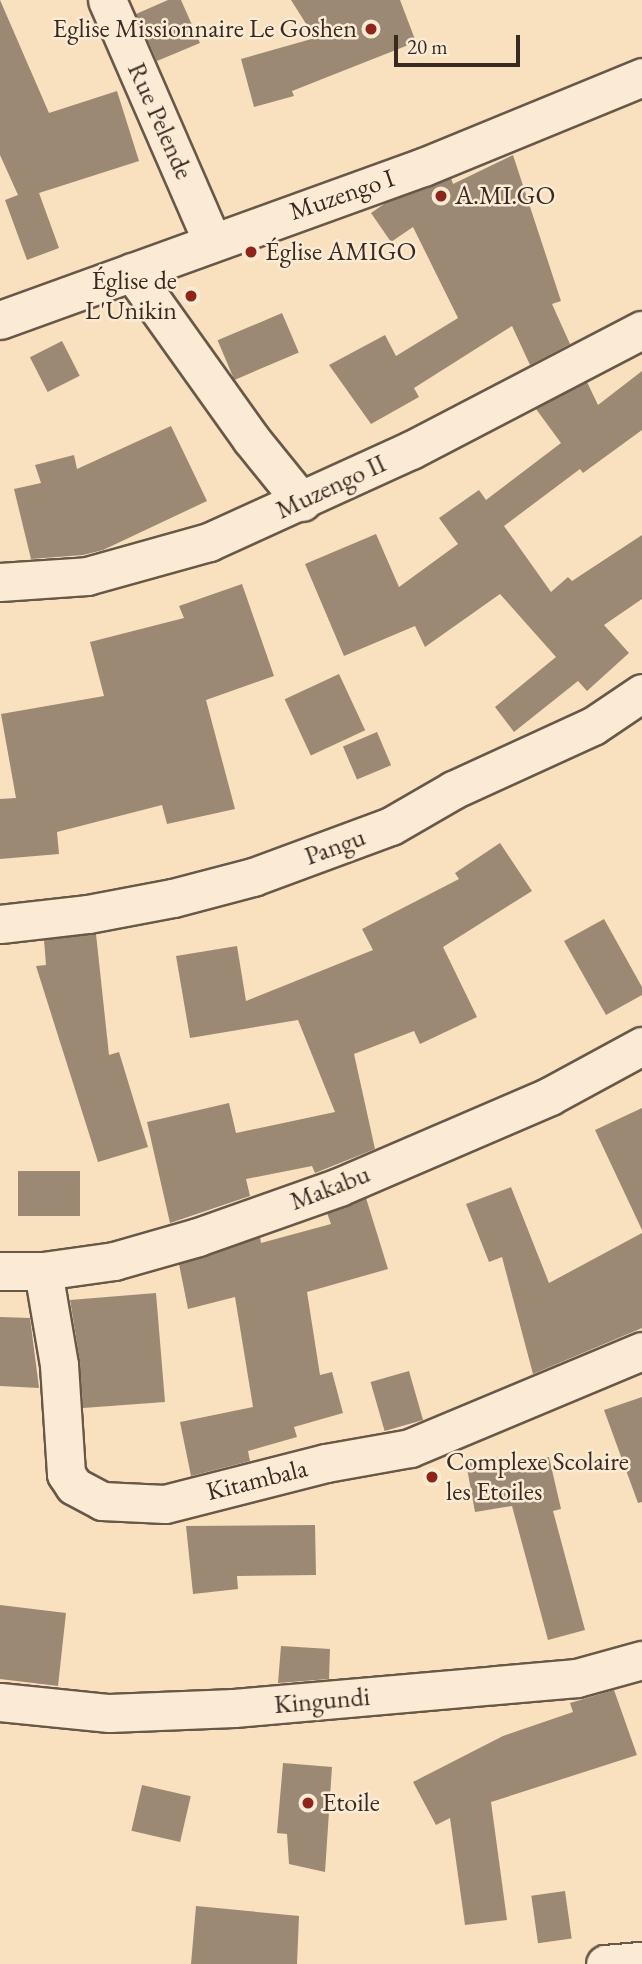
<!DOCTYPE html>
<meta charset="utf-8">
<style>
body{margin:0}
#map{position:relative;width:642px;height:1964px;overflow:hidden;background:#f9e0bf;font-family:"EB Garamond",serif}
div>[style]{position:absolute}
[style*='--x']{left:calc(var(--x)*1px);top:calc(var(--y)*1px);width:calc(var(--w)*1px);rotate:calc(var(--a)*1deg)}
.building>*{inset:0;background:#9c8973;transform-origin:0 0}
.roads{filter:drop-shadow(2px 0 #685848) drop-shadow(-2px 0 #685848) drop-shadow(0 2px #685848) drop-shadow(0 -2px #685848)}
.minor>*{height:37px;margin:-18.5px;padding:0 18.5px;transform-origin:18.5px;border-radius:18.5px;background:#fbebd5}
.dots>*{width:19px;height:19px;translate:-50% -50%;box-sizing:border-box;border:4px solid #fbebd5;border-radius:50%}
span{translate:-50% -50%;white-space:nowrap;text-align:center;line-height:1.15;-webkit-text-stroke:5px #fbebd5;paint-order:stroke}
.poi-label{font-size:26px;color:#382a20}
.right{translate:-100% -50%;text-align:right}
.left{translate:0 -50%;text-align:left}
.street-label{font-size:26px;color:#382a20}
.scale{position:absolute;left:394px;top:35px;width:126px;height:32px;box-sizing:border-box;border:4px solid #382a20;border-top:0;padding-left:9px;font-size:21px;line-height:24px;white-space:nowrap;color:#382a20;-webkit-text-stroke:5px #fbebd5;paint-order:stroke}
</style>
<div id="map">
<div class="building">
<div style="clip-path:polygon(0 0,49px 113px,117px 91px,139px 161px,39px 193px,59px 248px,27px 260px,5px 200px,18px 195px,0 155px)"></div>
<div style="clip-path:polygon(168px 0,181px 0,200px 43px,157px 61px,136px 14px)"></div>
<div style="clip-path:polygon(291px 0,400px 0,416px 42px,292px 91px,294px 96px,254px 107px,241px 59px,315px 38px)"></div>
<div style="clip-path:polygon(513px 155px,561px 301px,552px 304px,570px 344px,530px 365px,512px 326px,414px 388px,419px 397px,371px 424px,329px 365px,385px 335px,396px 356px,458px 318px,413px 227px,391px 242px,371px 213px,387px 202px,451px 178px,453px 184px)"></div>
<div style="left:282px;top:313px;width:43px;height:70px;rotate:67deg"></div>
<div style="left:62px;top:341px;width:39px;height:36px;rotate:63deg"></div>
<div style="clip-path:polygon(642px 371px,642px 430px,583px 473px,580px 469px,504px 526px,551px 592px,568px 577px,572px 581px,642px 535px,642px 599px,604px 625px,629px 653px,587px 691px,578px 681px,514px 732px,495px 707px,556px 657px,500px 594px,425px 647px,415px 626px,344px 656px,305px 564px,376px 534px,399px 587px,458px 544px,439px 518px,479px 490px,486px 500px,561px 443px,536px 409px,587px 382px,598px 405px)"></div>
<div style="clip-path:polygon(171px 426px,207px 501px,103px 550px,83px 555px,31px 559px,14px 489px,41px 483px,35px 465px,74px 455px,77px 469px)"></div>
<div style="clip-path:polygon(242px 584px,274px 676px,206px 700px,235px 809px,167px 824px,162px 805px,57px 832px,59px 854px,0 859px,0 799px,16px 798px,1px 714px,104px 696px,90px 642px,184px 618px,179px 606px)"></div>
<div style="left:339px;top:674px;width:62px;height:60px;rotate:65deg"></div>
<div style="left:377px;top:732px;width:36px;height:37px;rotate:67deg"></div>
<div style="clip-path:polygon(500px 843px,532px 891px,443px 947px,477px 1017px,420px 1044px,414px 1031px,354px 1054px,375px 1149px,315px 1173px,312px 1166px,246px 1179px,250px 1196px,170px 1223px,147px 1122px,229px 1103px,236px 1133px,335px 1112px,298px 1020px,190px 1038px,176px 956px,237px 946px,246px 1001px,373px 950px,362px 929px,459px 879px,455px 873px)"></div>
<div style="clip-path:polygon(604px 919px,642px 987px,642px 995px,606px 1015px,564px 941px)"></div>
<div style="clip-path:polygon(96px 934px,109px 1055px,119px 1052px,148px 1147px,98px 1162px,36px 966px,46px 965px,44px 940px)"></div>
<div style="clip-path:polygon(642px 1108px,642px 1230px,595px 1130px)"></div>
<div style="left:18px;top:1171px;width:62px;height:45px"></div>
<div style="clip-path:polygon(511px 1187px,549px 1283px,642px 1233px,642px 1328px,533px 1374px,502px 1257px,489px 1262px,466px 1204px)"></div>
<div style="clip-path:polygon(366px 1198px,388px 1269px,307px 1292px,320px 1375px,332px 1372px,343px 1413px,294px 1427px,297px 1437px,248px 1451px,250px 1461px,191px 1476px,180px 1422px,253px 1407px,235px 1297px,188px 1309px,179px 1264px,260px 1237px,261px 1243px,331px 1224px,327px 1213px)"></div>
<div style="clip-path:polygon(156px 1293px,165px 1402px,83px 1408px,80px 1362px,70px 1300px)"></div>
<div style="clip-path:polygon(0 1317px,30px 1318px,39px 1388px,0 1386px)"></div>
<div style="left:409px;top:1371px;width:51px;height:40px;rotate:74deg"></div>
<div style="clip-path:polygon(642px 1397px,642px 1502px,638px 1503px,604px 1410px)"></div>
<div style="clip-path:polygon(501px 1457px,503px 1468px,549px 1457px,561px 1509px,553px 1511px,585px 1630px,548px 1640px,512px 1506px,475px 1512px,466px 1463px)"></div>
<div style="clip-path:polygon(315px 1525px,316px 1575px,237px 1576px,238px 1589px,193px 1594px,186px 1526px)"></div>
<div style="clip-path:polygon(0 1605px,66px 1613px,58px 1686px,0 1679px)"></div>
<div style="clip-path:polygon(281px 1646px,330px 1649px,329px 1679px,278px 1683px)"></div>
<div style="clip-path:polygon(614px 1690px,637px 1755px,491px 1802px,507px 1920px,465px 1925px,450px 1818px,436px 1825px,413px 1782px,503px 1736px,573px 1712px,570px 1703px)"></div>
<div style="clip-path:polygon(283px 1763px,332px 1767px,325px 1872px,289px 1864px,287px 1834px,277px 1833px)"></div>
<div style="left:142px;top:1785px;width:50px;height:47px;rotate:13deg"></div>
<div style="left:565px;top:1891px;width:48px;height:34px;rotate:82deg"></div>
<div style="clip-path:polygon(196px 1906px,299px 1916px,297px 1964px,191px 1964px)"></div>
</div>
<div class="roads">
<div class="minor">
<div style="--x:107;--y:0;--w:263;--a:66.5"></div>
<div style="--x:132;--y:272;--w:205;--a:54.5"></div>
<div style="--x:251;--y:439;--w:81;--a:51"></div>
<div style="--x:0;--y:320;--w:450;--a:-19.9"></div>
<div style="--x:423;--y:167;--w:237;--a:-22.3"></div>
<div style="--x:0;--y:582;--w:87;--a:-3.9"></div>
<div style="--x:87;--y:576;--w:127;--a:-15.6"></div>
<div style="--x:209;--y:542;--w:222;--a:-24.5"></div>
<div style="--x:411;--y:450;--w:260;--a:-27.5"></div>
<div style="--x:0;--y:924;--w:89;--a:-6.5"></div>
<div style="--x:88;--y:914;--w:86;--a:-10.7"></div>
<div style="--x:173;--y:898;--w:83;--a:-14.7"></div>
<div style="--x:253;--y:877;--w:147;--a:-20.3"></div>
<div style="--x:391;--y:826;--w:72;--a:-30.1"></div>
<div style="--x:453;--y:790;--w:154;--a:-24.6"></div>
<div style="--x:593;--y:726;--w:59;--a:-34"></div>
<div style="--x:0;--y:1271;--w:43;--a:0"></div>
<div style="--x:43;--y:1271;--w:72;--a:-8"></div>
<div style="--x:114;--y:1261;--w:87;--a:-15.9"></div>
<div style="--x:198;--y:1237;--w:150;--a:-19.5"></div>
<div style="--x:339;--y:1187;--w:230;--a:-23.3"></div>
<div style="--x:550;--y:1096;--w:105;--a:-28.5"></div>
<div style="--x:43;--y:1271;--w:95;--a:80.3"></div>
<div style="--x:59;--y:1365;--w:109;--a:86.3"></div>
<div style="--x:66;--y:1474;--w:14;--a:56"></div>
<div style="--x:74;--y:1486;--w:32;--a:28"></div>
<div style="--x:102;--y:1501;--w:63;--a:2.7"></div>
<div style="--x:165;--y:1504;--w:166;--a:-14.3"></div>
<div style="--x:326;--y:1463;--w:85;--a:-10.1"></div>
<div style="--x:410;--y:1448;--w:251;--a:-22.7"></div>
<div style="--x:0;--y:1702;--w:110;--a:5.8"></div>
<div style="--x:109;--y:1713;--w:125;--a:-2.3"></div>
<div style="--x:234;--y:1708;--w:344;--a:-5"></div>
<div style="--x:577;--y:1678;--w:67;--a:-15.5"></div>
<div style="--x:605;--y:1964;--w:37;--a:-5"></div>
</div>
</div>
<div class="dots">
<div style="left:371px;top:29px;background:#8f2418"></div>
<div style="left:441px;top:196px;background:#8f2418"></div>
<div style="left:251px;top:252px;background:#8f2418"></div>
<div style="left:191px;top:296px;background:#8f2418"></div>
<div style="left:432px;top:1477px;background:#8f2418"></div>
<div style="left:308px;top:1803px;background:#8f2418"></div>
</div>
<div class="poi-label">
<span class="right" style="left:357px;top:29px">Eglise Missionnaire Le Goshen</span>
<span class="left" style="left:455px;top:196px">A.MI.GO</span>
<span class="left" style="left:265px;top:252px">Église AMIGO</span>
<span class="right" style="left:177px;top:296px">Église de<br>L'Unikin</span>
<span class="left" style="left:446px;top:1477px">Complexe Scolaire<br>les Etoiles</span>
<span class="left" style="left:322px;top:1803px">Etoile</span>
</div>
<div class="street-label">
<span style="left:160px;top:121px;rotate:66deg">Rue Pelende</span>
<span style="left:342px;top:195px;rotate:-19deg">Muzengo I</span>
<span style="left:331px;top:487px;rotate:-25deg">Muzengo II</span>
<span style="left:335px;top:847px;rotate:-20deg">Pangu</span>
<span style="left:330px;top:1188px;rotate:-21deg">Makabu</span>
<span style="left:257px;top:1480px;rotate:-14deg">Kitambala</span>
<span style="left:322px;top:1701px;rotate:-5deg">Kingundi</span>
</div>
<div class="scale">20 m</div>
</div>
